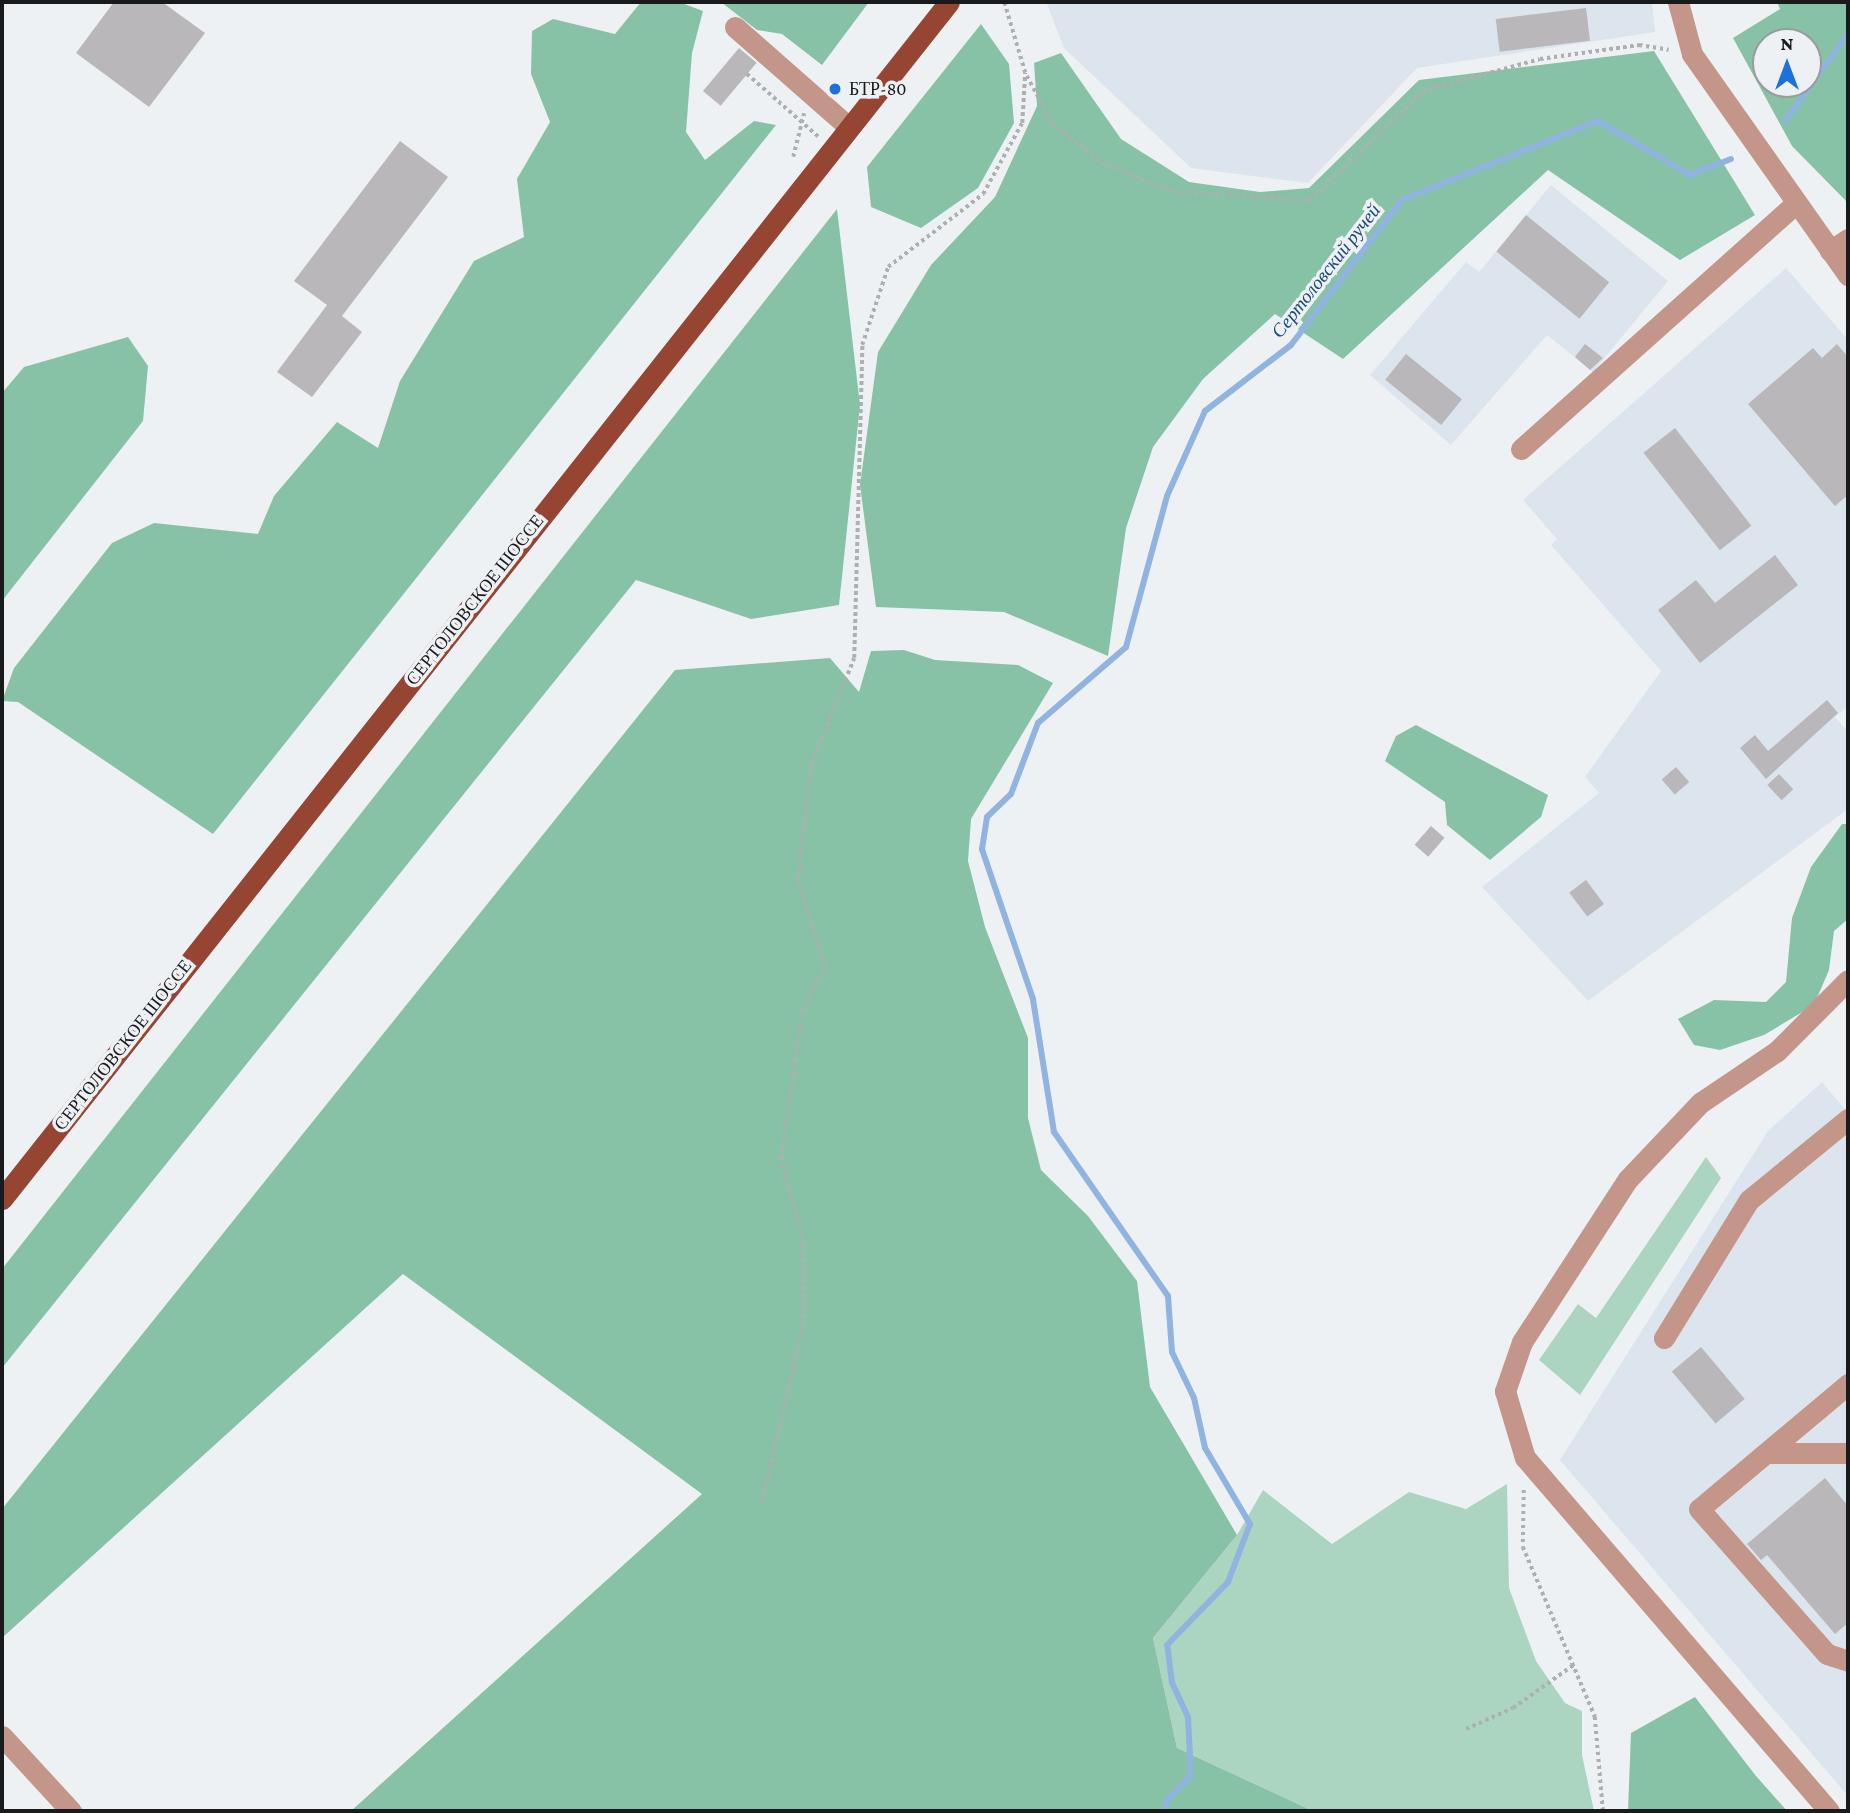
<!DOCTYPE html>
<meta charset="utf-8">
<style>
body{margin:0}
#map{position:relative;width:1850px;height:1813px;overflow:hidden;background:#eef1f4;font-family:"Crimson Pro",serif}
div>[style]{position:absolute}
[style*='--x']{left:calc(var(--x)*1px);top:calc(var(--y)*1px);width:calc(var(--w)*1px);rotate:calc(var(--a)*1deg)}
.built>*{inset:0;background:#dce4ed}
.green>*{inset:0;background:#acd5c1}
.forest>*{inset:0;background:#87c2a6}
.stream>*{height:6px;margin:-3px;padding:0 3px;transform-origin:3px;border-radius:3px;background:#90b4df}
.building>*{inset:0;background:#b9b7ba;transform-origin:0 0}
.path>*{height:3.5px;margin-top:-1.75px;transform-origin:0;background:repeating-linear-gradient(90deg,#adafb1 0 3.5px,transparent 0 7px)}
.minor>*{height:21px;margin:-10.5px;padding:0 10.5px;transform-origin:10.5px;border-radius:10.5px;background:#c49589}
.major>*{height:21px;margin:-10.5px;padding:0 10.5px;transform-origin:10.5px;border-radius:10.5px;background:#964533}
.dots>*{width:19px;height:19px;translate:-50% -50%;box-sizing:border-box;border:4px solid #eef1f4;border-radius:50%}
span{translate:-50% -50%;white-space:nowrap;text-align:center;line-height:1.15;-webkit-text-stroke:7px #eef1f4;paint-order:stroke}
.poi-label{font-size:18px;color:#191a1b}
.left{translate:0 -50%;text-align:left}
.street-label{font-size:18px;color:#191a1b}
.water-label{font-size:19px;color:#194b80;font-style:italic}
.frame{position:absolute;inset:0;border:4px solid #191a1b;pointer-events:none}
.north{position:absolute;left:1752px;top:28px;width:70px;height:70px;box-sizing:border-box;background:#eef1f4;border:2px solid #999b9d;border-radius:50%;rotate:0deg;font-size:19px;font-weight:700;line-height:28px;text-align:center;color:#191a1b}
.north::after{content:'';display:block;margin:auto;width:24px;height:32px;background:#1e70db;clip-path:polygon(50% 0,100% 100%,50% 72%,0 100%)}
</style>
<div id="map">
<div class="built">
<div style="clip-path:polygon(1046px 2px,1652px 2px,1655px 32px,1417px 68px,1308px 183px,1191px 168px,1064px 48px)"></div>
<div style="clip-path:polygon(1551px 185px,1668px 281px,1593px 372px,1547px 335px,1451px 445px,1370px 375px,1466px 262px,1479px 272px)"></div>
<div style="clip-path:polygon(1786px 268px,1848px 340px,1848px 706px,1835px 717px,1848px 732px,1848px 809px,1588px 1001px,1482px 887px,1599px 793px,1585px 777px,1661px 671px,1551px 545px,1557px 539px,1523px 500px)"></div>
<div style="clip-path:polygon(1822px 1082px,1848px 1113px,1848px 1796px,1560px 1460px,1768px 1131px)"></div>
</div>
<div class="green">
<div style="clip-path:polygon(1706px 1157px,1721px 1178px,1580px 1395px,1539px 1360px,1578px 1304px,1596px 1318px)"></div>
<div style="clip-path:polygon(1507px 1484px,1509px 1588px,1536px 1661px,1565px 1703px,1582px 1711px,1582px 1755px,1594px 1811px,1313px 1811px,1177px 1748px,1153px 1638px,1237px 1535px,1263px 1490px,1332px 1544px,1409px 1492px,1466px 1509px)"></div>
</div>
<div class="forest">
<div style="clip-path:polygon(641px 2px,679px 2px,703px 11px,692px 53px,686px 132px,705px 160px,754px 121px,776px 125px,213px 834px,18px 702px,2px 701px,14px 668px,112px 543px,154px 523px,258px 534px,274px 496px,337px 422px,378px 448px,400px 381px,474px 261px,524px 237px,517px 179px,550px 122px,531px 74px,532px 31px,553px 19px,615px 34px)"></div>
<div style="clip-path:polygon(721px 2px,869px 2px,822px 65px,782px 34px,757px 30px)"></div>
<div style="clip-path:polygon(evenodd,1777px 2px,1848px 2px,1848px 203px,1792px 146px,1733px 38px,1780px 9px,1777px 2px,1766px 42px,1808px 42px,1808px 84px,1766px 84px,1766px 42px)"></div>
<div style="clip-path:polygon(981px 24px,1009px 64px,1014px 123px,978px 188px,921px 228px,871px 207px,867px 167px)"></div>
<div style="clip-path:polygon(1654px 51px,1755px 215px,1680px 260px,1548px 170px,1343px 359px,1275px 314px,1203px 379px,1153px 447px,1126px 528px,1108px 656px,1004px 612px,876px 607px,860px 485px,878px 352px,931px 265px,995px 197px,1037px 106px,1034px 63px,1061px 53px,1121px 139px,1189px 182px,1260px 192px,1309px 188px,1419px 80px)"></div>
<div style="clip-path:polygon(837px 209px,860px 405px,839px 605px,751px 619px,636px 580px,2px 1368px,2px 1269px)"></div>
<div style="clip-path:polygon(128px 337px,148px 366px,143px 421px,2px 601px,2px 393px,24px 367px)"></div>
<div style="clip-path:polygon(904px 650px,935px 660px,1018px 665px,1053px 683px,971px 819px,968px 861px,985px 927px,1028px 1038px,1028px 1118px,1041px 1170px,1088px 1216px,1137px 1281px,1150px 1387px,1237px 1535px,1153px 1638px,1177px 1748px,1313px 1811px,351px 1811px,702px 1494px,403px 1274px,2px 1638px,2px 1509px,675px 670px,830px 658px,859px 692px,871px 651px)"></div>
<div style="clip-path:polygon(1416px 725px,1548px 795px,1541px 817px,1490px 860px,1447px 825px,1445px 802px,1385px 761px,1396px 736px)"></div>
<div style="clip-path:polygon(1842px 824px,1848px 824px,1848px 919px,1834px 931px,1829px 970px,1814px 1005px,1764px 1035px,1720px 1050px,1694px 1045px,1678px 1019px,1714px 1000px,1766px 1002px,1786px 982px,1792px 918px,1811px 867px)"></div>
<div style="clip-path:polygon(1695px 1697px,1756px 1776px,1787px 1811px,1628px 1811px,1631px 1733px)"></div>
</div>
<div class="stream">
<div style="--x:1785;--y:121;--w:107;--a:-54.1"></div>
<div style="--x:1167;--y:1811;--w:9;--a:-96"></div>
<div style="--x:1166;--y:1802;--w:37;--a:-47"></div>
<div style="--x:1191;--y:1775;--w:58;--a:-93"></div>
<div style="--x:1188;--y:1717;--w:38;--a:-115"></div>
<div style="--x:1172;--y:1683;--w:38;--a:-97"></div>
<div style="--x:1167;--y:1645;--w:88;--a:-45.9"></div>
<div style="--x:1228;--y:1582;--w:62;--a:-69.2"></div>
<div style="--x:1250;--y:1524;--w:88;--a:-120.6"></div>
<div style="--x:1205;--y:1448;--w:51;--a:-102.4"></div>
<div style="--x:1194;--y:1398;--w:51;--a:-115.6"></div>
<div style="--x:1172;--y:1352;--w:56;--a:-94.1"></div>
<div style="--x:1168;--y:1296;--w:200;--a:-124.8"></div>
<div style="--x:1054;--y:1132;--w:135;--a:-99"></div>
<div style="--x:1033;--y:999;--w:158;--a:-108.8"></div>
<div style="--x:982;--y:849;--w:32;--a:-81"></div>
<div style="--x:987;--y:817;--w:33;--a:-44"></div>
<div style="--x:1011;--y:794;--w:76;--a:-69.2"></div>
<div style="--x:1038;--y:723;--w:116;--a:-40.8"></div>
<div style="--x:1126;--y:647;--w:156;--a:-74.8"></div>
<div style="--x:1167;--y:496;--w:93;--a:-65.9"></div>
<div style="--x:1205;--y:411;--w:108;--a:-37.5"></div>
<div style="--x:1291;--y:345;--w:183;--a:-52.6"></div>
<div style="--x:1402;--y:200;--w:211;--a:-22"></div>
<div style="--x:1598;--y:121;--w:107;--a:30.4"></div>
<div style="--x:1690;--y:175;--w:44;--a:-21.3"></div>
</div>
<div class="building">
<div style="clip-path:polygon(114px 2px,162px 2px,205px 33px,149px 107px,76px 53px)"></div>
<div style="left:1586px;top:8px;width:33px;height:91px;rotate:83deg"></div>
<div style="left:739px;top:48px;width:23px;height:56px;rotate:40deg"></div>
<div style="clip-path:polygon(400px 141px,448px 177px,342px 316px,362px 332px,312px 397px,277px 372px,327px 305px,294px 281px)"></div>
<div style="left:1526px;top:215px;width:107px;height:47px;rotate:39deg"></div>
<div style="clip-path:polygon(1585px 344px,1603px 358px,1590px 370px,1575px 357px)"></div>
<div style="clip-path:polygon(1837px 344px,1848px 357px,1848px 495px,1835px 506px,1748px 404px,1813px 348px,1822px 358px)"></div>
<div style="left:1406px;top:354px;width:72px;height:33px;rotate:39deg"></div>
<div style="left:1675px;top:428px;width:124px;height:40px;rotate:52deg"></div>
<div style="clip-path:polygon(1775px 555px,1798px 585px,1700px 663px,1658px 610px,1696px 580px,1715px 603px)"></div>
<div style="clip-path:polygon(1827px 700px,1838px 713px,1766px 779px,1740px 748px,1755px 735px,1768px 751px)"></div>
<div style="left:1676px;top:767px;width:20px;height:19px;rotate:49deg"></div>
<div style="left:1779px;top:774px;width:21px;height:16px;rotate:47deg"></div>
<div style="left:1431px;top:826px;width:18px;height:25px;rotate:41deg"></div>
<div style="left:1586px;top:880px;width:30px;height:21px;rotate:53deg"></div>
<div style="left:1701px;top:1347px;width:68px;height:38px;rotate:50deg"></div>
<div style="clip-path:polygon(1825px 1478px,1848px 1506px,1848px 1623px,1835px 1634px,1767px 1555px,1761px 1560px,1747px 1544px)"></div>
</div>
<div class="path">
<div style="--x:747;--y:74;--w:96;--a:41.2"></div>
<div style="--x:1027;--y:76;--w:55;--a:61.6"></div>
<div style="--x:1053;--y:124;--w:63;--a:38.5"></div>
<div style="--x:1102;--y:163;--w:77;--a:22.2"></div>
<div style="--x:1173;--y:192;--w:136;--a:3.8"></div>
<div style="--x:1309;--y:201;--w:158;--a:-44"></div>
<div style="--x:1423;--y:91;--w:121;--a:-15.3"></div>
<div style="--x:1540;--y:59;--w:100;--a:-8"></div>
<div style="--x:1639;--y:45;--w:30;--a:9"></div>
<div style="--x:793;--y:157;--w:45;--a:-76"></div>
<div style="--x:1524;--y:1490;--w:57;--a:91"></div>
<div style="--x:1523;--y:1547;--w:185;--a:67"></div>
<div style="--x:1595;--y:1717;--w:94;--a:85.1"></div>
<div style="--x:762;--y:1503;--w:183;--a:-77"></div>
<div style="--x:803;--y:1325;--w:83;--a:-90"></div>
<div style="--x:803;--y:1242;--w:86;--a:-104.8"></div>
<div style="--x:781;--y:1159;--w:149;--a:-81.9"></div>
<div style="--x:802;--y:1011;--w:49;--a:-61.9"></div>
<div style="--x:825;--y:968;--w:91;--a:-107.2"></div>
<div style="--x:798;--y:881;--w:117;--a:-83.6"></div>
<div style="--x:811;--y:765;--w:115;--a:-68.1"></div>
<div style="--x:854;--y:658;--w:313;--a:-88.5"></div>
<div style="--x:862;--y:345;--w:82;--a:-71.6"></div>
<div style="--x:888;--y:267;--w:120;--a:-37.5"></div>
<div style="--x:983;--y:194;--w:81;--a:-61.2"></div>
<div style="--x:1022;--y:123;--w:50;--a:-86.6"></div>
<div style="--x:1025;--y:73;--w:74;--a:-106.5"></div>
<div style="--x:1466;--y:1729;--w:51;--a:-24.1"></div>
<div style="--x:1513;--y:1708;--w:76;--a:-35.4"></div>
</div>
<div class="minor">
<div style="--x:1678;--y:2;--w:54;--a:74.9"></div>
<div style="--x:1692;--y:54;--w:271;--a:54.8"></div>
<div style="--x:735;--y:27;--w:152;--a:41.3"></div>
<div style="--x:1830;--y:251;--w:22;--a:-34"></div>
<div style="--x:1521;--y:449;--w:369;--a:-41.8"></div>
<div style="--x:1664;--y:1338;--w:162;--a:-58.4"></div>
<div style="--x:1749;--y:1200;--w:128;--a:-39.3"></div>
<div style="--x:1848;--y:1384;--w:194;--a:140"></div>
<div style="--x:1699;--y:1509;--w:193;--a:48.6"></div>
<div style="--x:1827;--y:1654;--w:22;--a:18"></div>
<div style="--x:1767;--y:1453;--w:81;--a:0"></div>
<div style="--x:2;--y:1736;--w:102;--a:47.4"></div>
<div style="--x:1829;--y:1811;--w:466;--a:-130.7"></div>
<div style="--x:1525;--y:1458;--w:70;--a:-106.6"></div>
<div style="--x:1505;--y:1391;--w:52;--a:-70.9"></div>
<div style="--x:1522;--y:1342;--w:194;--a:-57"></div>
<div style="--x:1628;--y:1179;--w:105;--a:-46.5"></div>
<div style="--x:1700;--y:1103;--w:93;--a:-34"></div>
<div style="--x:1777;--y:1051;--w:100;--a:-45"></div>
</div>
<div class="major">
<div style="--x:2;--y:1199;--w:1526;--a:-51.65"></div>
</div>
<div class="dots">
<div style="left:835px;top:89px;background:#1e70db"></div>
</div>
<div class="poi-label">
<span class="left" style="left:849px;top:89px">БТР-80</span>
</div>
<div class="street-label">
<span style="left:475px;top:600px;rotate:-52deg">СЕРТОЛОВСКОЕ ШОССЕ</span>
<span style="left:123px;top:1045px;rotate:-52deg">СЕРТОЛОВСКОЕ ШОССЕ</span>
</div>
<div class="water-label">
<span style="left:1326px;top:271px;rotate:-52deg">Сертоловский ручей</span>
</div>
<div class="frame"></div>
<div class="north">N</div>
</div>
